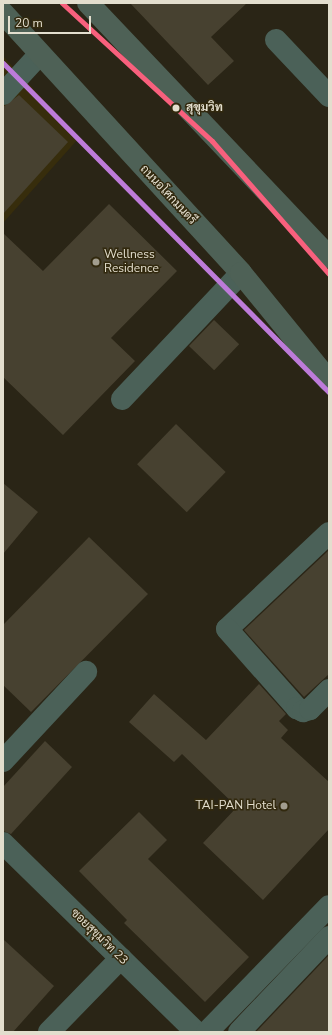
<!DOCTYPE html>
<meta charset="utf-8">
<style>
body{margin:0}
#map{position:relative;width:332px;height:1035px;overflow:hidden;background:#2a2516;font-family:"Nunito Sans",Sarabun,sans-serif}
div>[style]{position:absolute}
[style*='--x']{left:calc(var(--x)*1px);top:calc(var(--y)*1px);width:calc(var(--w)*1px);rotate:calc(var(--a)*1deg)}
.built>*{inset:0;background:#372d0c}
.building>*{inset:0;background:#474130;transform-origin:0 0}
.minor>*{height:22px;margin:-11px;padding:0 11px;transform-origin:11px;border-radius:11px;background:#4b6158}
.major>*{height:22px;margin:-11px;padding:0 11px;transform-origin:11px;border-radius:11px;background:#4e6156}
.metro-1>*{height:5px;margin:-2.5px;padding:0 2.5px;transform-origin:2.5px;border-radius:2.5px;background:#bd7bd9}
.metro-2>*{height:5px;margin:-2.5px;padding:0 2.5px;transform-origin:2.5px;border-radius:2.5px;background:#f8607d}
.dots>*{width:11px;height:11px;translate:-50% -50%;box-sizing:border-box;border:2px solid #32290e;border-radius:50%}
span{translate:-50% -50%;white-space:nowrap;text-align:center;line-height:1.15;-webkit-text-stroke:3px #32290e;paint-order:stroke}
.stop-label{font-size:12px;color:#e3dece;font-weight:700}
.left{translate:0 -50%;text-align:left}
.street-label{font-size:12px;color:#e3dece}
.poi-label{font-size:12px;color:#e3dece}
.right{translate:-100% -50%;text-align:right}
.frame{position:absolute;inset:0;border:4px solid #e3dece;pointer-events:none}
.scale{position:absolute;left:8px;top:16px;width:83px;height:18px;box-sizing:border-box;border:2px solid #e3dece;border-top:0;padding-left:5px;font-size:12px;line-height:14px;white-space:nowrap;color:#e3dece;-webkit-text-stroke:3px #32290e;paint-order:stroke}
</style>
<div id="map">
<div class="built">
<div style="clip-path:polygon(3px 56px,79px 138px,3px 223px)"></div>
</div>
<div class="building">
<div style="clip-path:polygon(130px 3px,247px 3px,211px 37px,234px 61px,208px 85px)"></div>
<div style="clip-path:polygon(19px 95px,68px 142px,3px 214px,3px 107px)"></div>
<div style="clip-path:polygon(109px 204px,177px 271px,111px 338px,135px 361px,63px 435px,3px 377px,3px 233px,43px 271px)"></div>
<div style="left:214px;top:320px;width:35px;height:36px;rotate:44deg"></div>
<div style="left:176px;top:424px;width:69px;height:56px;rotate:44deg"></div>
<div style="clip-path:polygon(3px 483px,38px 512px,3px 554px)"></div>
<div style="clip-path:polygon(89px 537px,148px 594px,31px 712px,3px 685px,3px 625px)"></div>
<div style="clip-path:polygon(329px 550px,329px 674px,304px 697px,244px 630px)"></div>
<div style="clip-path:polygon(259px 684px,286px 714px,279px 721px,288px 730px,281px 738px,329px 782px,329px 829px,263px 900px,203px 843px,237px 807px,182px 754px,174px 762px,129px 722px,154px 694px,206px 740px)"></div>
<div style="clip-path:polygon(45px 741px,72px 767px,11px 834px,3px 831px,3px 787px)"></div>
<div style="clip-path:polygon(139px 812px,167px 840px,148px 859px,249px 957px,205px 1002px,124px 923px,127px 920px,79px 871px)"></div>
<div style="clip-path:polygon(3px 939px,54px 986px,13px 1032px,3px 1032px)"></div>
<div style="clip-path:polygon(329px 955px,329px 1032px,256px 1032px)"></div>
</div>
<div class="minor">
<div style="--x:276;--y:40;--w:77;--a:46.6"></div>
<div style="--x:3;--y:94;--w:53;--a:-47.3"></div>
<div style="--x:122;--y:399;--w:173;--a:-46.6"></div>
<div style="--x:329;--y:533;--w:140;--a:136.7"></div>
<div style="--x:227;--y:629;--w:106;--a:48.5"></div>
<div style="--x:297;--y:708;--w:7;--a:27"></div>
<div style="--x:303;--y:711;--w:7;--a:-16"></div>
<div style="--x:310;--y:709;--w:27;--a:-45"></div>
<div style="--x:3;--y:761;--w:122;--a:-47"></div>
<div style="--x:3;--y:843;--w:270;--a:44.4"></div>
<div style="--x:49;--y:1032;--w:103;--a:-45.8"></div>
<div style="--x:207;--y:1032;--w:175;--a:-45.9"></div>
<div style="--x:239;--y:1032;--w:131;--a:-46.5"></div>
</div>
<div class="major">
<div style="--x:88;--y:3;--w:350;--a:46.5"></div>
<div style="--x:3;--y:13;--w:352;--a:47.5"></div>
<div style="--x:241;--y:273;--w:139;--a:50.8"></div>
</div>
<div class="metro-1">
<div style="--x:3;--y:63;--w:464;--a:45.3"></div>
</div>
<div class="metro-2">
<div style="--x:62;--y:3;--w:204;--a:42.6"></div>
<div style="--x:212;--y:141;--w:177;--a:48.7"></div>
</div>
<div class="dots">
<div style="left:176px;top:108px;background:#e3dece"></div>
<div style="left:96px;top:262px;background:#a29d8e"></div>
<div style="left:284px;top:806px;background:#a29d8e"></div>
</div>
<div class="stop-label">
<span class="left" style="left:186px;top:108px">สุขุมวิท</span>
</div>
<div class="street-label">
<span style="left:168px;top:195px;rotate:47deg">ถนนอโศกมนตรี</span>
<span style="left:99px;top:937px;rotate:44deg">ซอยสุขุมวิท 23</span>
</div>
<div class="poi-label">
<span class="left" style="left:104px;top:262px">Wellness<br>Residence</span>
<span class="right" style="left:276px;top:806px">TAI-PAN Hotel</span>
</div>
<div class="frame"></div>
<div class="scale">20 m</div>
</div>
